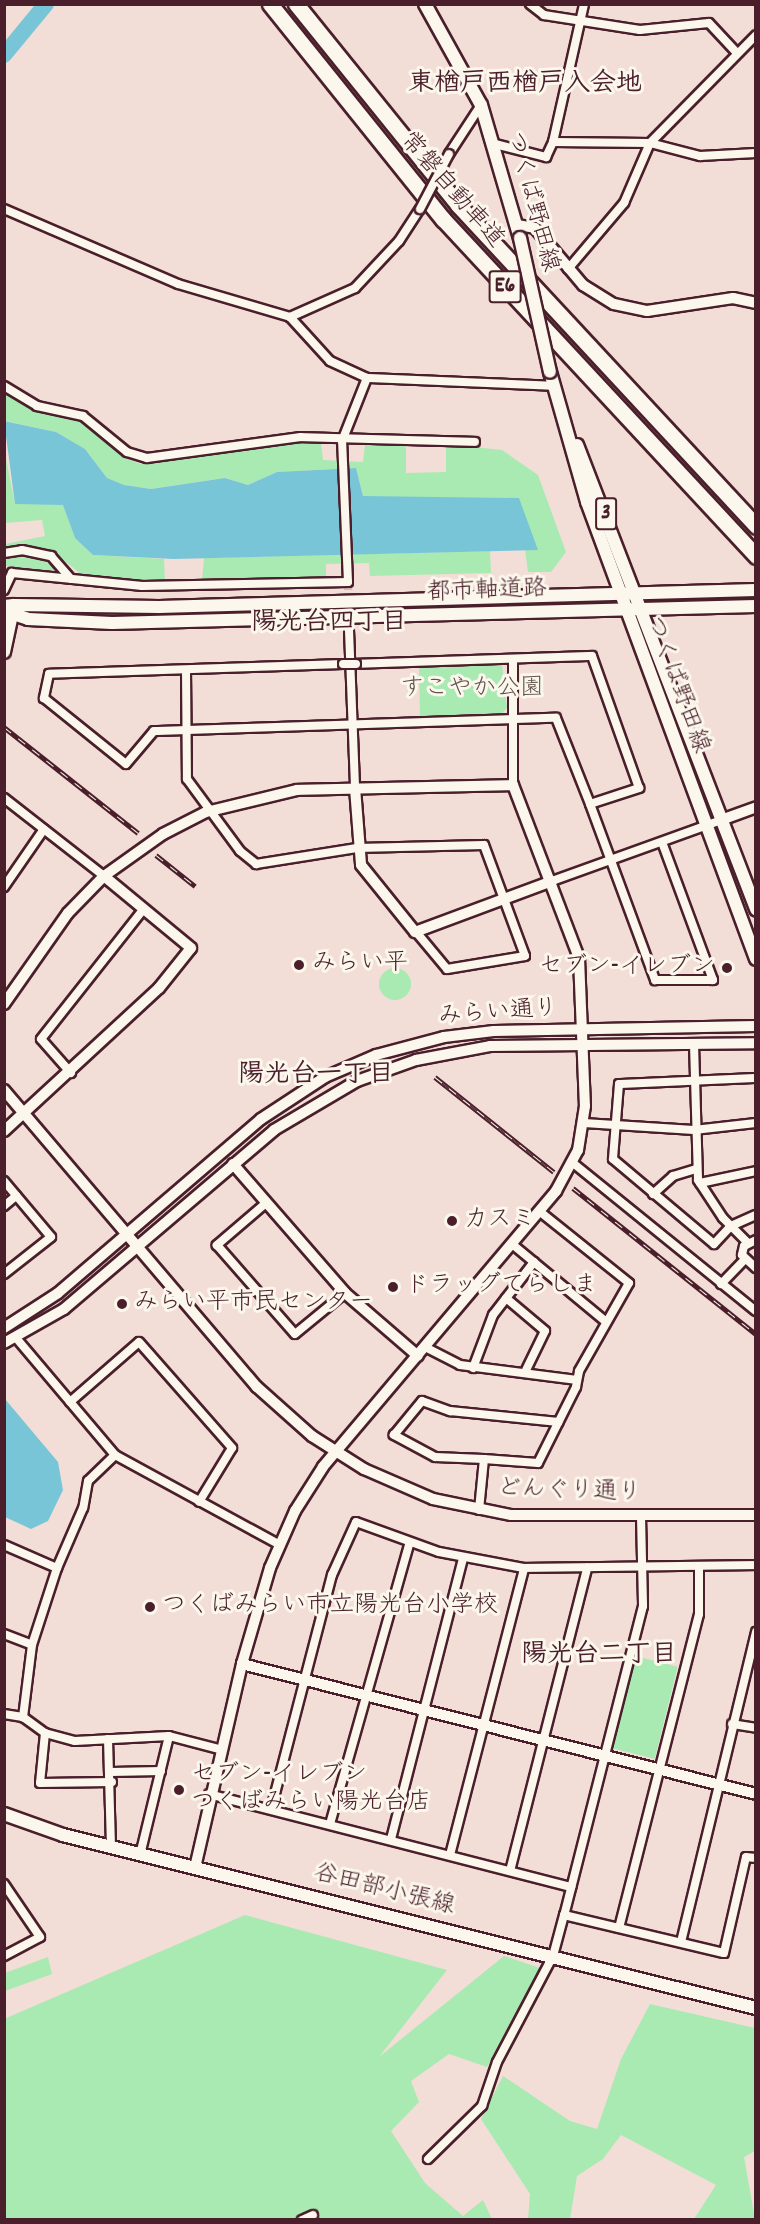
<!DOCTYPE html>
<meta charset="utf-8">
<style>
body{margin:0}
#map{position:relative;width:760px;height:2224px;overflow:hidden;background:#f2ded6;font-family:Dekko,"Klee One",sans-serif}
div>[style]{position:absolute}
[style*='--x']{left:calc(var(--x)*1px);top:calc(var(--y)*1px);width:calc(var(--w)*1px);rotate:calc(var(--a)*1deg)}
.green>*{inset:0;background:#a9eab2;transform-origin:0 0}
.round{border-radius:50%}
.water>*{inset:0;background:#78c5d7}
.river>*{height:16px;margin:-8px;padding:0 8px;transform-origin:8px;border-radius:8px;background:#78c5d7}
.minor-tunnel>*{height:8px;margin-top:-4px;transform-origin:0;background:repeating-linear-gradient(90deg,#d0b8b4 0 8px,transparent 0 12px)}
.roads{filter:drop-shadow(2px 0 #4a1f2b) drop-shadow(-2px 0 #4a1f2b) drop-shadow(0 2px #4a1f2b) drop-shadow(0 -2px #4a1f2b)}
.minor>*{height:8px;margin:-4px;padding:0 4px;transform-origin:4px;border-radius:4px;background:#fbf7ec}
.tertiary>*{height:10px;margin:-5px;padding:0 5px;transform-origin:5px;border-radius:5px;background:#fbf7ec}
.secondary>*{height:12px;margin:-6px;padding:0 6px;transform-origin:6px;border-radius:6px;background:#fbf7ec}
.primary>*{height:12px;margin:-6px;padding:0 6px;transform-origin:6px;border-radius:6px;background:#fbf7ec}
.motorway>*{height:15px;margin:-7.5px;padding:0 7.5px;transform-origin:7.5px;border-radius:7.5px;background:#fbf7ec}
.rail>*{height:5px;margin-top:-2.5px;transform-origin:0;background:repeating-linear-gradient(90deg,#fbf7ec 0 9px,#4a1f2b 0 18px);box-sizing:border-box;border-block:2px solid #4a1f2b}
.bridges{filter:drop-shadow(2px 0 #4a1f2b) drop-shadow(-2px 0 #4a1f2b) drop-shadow(0 2px #4a1f2b) drop-shadow(0 -2px #4a1f2b)}
.minor-bridge>*{height:8px;margin:-4px;padding:0 4px;transform-origin:4px;border-radius:4px;background:#fbf7ec}
.primary-bridge>*{height:12px;margin:-6px;padding:0 6px;transform-origin:6px;border-radius:6px;background:#fbf7ec}
.dots>*{width:16px;height:16px;translate:-50% -50%;box-sizing:border-box;border:3px solid #fbf7ec;border-radius:50%}
span{translate:-50% -50%;white-space:nowrap;text-align:center;line-height:1.15;-webkit-text-stroke:6px #fbf7ec;paint-order:stroke}
.shield-label span{padding:2px 4px;background:#fbf7ec;border:2px solid;border-radius:4px;-webkit-text-stroke-width:0}
.shield-label{font-size:22px;color:#4a1f2b;font-weight:700}
.street-label{font-size:24px;color:#4a1f2b}
.park-label{font-size:24px;color:#62524d}
.poi-label{font-size:24px;color:#4a1f2b}
.left{translate:0 -50%;text-align:left}
.right{translate:-100% -50%;text-align:right}
.neighbourhood-label{font-size:26px;color:#4a1f2b;font-weight:700}
.frame{position:absolute;inset:0;border:6px solid #4a1f2b;pointer-events:none}
</style>
<div id="map">
<div class="green">
<div style="clip-path:polygon(5px 391px,35px 407px,79px 419px,108px 439px,123px 457px,140px 464px,297px 441px,321px 443px,323px 460px,363px 462px,365px 445px,406px 446px,406px 473px,446px 472px,446px 444px,502px 450px,538px 475px,566px 552px,551px 572px,528px 572px,525px 550px,537px 550px,363px 496px,356px 468px,277px 472px,248px 485px,225px 478px,151px 489px,123px 485px,107px 478px,85px 449px,56px 432px,5px 421px)"></div>
<div style="clip-path:polygon(4px 448px,15px 504px,63px 504px,75px 538px,93px 555px,164px 559px,165px 582px,86px 578px,56px 554px,5px 548px,5px 544px,45px 536px,42px 520px,5px 523px)"></div>
<div style="clip-path:polygon(490px 551px,491px 573px,370px 576px,369px 563px,326px 564px,326px 578px,202px 580px,204px 558px)"></div>
<div style="clip-path:polygon(19px 557px,43px 560px,58px 571px,5px 566px,4px 560px)"></div>
<div style="clip-path:polygon(502px 664px,507px 708px,502px 713px,420px 717px,419px 667px)"></div>
<div class="round" style="left:379px;top:968px;width:32px;height:32px"></div>
<div style="left:635px;top:1656px;width:44px;height:95px;rotate:14deg"></div>
<div style="clip-path:polygon(245px 1915px,447px 1970px,379px 2057px,504px 1956px,540px 1968px,487px 2067px,449px 2054px,411px 2081px,419px 2102px,391px 2131px,425px 2183px,463px 2216px,483px 2200px,492px 2219px,5px 2219px,4px 2019px)"></div>
<div style="clip-path:polygon(48px 1957px,52px 1974px,5px 1991px,5px 1973px)"></div>
<div style="clip-path:polygon(650px 2004px,755px 2028px,755px 2151px,744px 2157px,755px 2219px,694px 2219px,716px 2185px,621px 2135px,603px 2159px,577px 2176px,570px 2219px,528px 2219px,530px 2194px,481px 2119px,503px 2076px,570px 2121px,597px 2129px,621px 2059px)"></div>
</div>
<div class="water">
<div style="clip-path:polygon(4px 421px,56px 432px,85px 449px,107px 478px,124px 485px,151px 489px,225px 478px,248px 485px,277px 472px,356px 468px,363px 496px,519px 498px,538px 550px,174px 559px,93px 555px,75px 538px,63px 505px,15px 504px)"></div>
<div style="clip-path:polygon(5px 1399px,58px 1462px,63px 1490px,48px 1521px,31px 1529px,5px 1517px)"></div>
</div>
<div class="river">
<div style="--x:4;--y:55;--w:66;--a:-50.5"></div>
</div>
<div class="minor-tunnel">
<div style="--x:348;--y:582;--w:48;--a:88.8"></div>
</div>
<div class="roads">
<div class="minor">
<div style="--x:530;--y:4;--w:18;--a:38"></div>
<div style="--x:544;--y:15;--w:97;--a:8.9"></div>
<div style="--x:640;--y:30;--w:69;--a:-5.8"></div>
<div style="--x:709;--y:23;--w:41;--a:47"></div>
<div style="--x:553;--y:142;--w:141;--a:-77.3"></div>
<div style="--x:495;--y:144;--w:53;--a:14.3"></div>
<div style="--x:546;--y:157;--w:17;--a:-65"></div>
<div style="--x:553;--y:142;--w:97;--a:0.6"></div>
<div style="--x:650;--y:143;--w:52;--a:14.6"></div>
<div style="--x:700;--y:156;--w:56;--a:-3.1"></div>
<div style="--x:449;--y:154;--w:59;--a:-56.9"></div>
<div style="--x:4;--y:209;--w:189;--a:23.3"></div>
<div style="--x:178;--y:284;--w:117;--a:16.4"></div>
<div style="--x:290;--y:317;--w:59;--a:47.7"></div>
<div style="--x:330;--y:361;--w:41;--a:24.7"></div>
<div style="--x:367;--y:378;--w:187;--a:2.4"></div>
<div style="--x:568;--y:269;--w:87;--a:-49.7"></div>
<div style="--x:624;--y:203;--w:65;--a:-66.6"></div>
<div style="--x:650;--y:143;--w:151;--a:-45.5"></div>
<div style="--x:290;--y:317;--w:71;--a:-24"></div>
<div style="--x:355;--y:288;--w:64;--a:-46.9"></div>
<div style="--x:399;--y:241;--w:38;--a:-57"></div>
<div style="--x:4;--y:386;--w:39;--a:31"></div>
<div style="--x:37;--y:406;--w:47;--a:12.3"></div>
<div style="--x:83;--y:416;--w:57;--a:39.3"></div>
<div style="--x:127;--y:452;--w:21;--a:17"></div>
<div style="--x:147;--y:458;--w:155;--a:-7.8"></div>
<div style="--x:301;--y:437;--w:174;--a:1.6"></div>
<div style="--x:4;--y:553;--w:18;--a:-9"></div>
<div style="--x:22;--y:550;--w:30;--a:12"></div>
<div style="--x:51;--y:556;--w:30;--a:49"></div>
<div style="--x:4;--y:590;--w:19;--a:-65"></div>
<div style="--x:12;--y:573;--w:131;--a:5.7"></div>
<div style="--x:142;--y:586;--w:206;--a:-1.1"></div>
<div style="--x:348;--y:582;--w:141;--a:-92.4"></div>
<div style="--x:342;--y:441;--w:68;--a:-68.4"></div>
<div style="--x:349;--y:630;--w:158;--a:87.8"></div>
<div style="--x:513;--y:659;--w:126;--a:90"></div>
<div style="--x:343;--y:664;--w:294;--a:178.1"></div>
<div style="--x:49;--y:674;--w:25;--a:102"></div>
<div style="--x:44;--y:698;--w:105;--a:38.8"></div>
<div style="--x:126;--y:764;--w:43;--a:-49.7"></div>
<div style="--x:154;--y:731;--w:402;--a:-1.9"></div>
<div style="--x:556;--y:718;--w:92;--a:68.4"></div>
<div style="--x:590;--y:804;--w:52;--a:-18.1"></div>
<div style="--x:639;--y:788;--w:140;--a:-109.6"></div>
<div style="--x:592;--y:656;--w:236;--a:178.1"></div>
<div style="--x:186;--y:670;--w:109;--a:89.5"></div>
<div style="--x:187;--y:779;--w:89;--a:53.6"></div>
<div style="--x:240;--y:851;--w:21;--a:39"></div>
<div style="--x:256;--y:864;--w:102;--a:-9"></div>
<div style="--x:357;--y:848;--w:127;--a:-1.4"></div>
<div style="--x:484;--y:845;--w:118;--a:69.7"></div>
<div style="--x:525;--y:956;--w:79;--a:170.5"></div>
<div style="--x:447;--y:969;--w:47;--a:-129.8"></div>
<div style="--x:4;--y:798;--w:127;--a:38"></div>
<div style="--x:590;--y:804;--w:188;--a:69.7"></div>
<div style="--x:655;--y:980;--w:58;--a:0"></div>
<div style="--x:713;--y:980;--w:147;--a:-110.3"></div>
<div style="--x:552;--y:881;--w:180;--a:-19.8"></div>
<div style="--x:4;--y:887;--w:70;--a:-55.4"></div>
<div style="--x:694;--y:1044;--w:136;--a:88.3"></div>
<div style="--x:698;--y:1180;--w:45;--a:56.7"></div>
<div style="--x:723;--y:1218;--w:35;--a:45"></div>
<div style="--x:71;--y:1073;--w:45;--a:-131.4"></div>
<div style="--x:41;--y:1039;--w:164;--a:-51.7"></div>
<div style="--x:756;--y:1078;--w:137;--a:177.5"></div>
<div style="--x:619;--y:1084;--w:75;--a:94.6"></div>
<div style="--x:613;--y:1159;--w:132;--a:40.1"></div>
<div style="--x:714;--y:1244;--w:25;--a:-47"></div>
<div style="--x:731;--y:1226;--w:27;--a:-24"></div>
<div style="--x:584;--y:1123;--w:110;--a:3.6"></div>
<div style="--x:694;--y:1130;--w:62;--a:-6.4"></div>
<div style="--x:573;--y:1163;--w:235;--a:39"></div>
<div style="--x:4;--y:1181;--w:73;--a:50"></div>
<div style="--x:51;--y:1237;--w:60;--a:141.8"></div>
<div style="--x:700;--y:1183;--w:57;--a:-12.1"></div>
<div style="--x:653;--y:1194;--w:27;--a:-42"></div>
<div style="--x:673;--y:1176;--w:24;--a:-17"></div>
<div style="--x:266;--y:1203;--w:65;--a:139.4"></div>
<div style="--x:217;--y:1245;--w:118;--a:48.8"></div>
<div style="--x:295;--y:1334;--w:65;--a:-39.4"></div>
<div style="--x:4;--y:1206;--w:16;--a:-40"></div>
<div style="--x:756;--y:1240;--w:13;--a:153"></div>
<div style="--x:744;--y:1246;--w:9;--a:103"></div>
<div style="--x:742;--y:1255;--w:19;--a:43"></div>
<div style="--x:512;--y:1244;--w:121;--a:39.6"></div>
<div style="--x:721;--y:1284;--w:33;--a:-46"></div>
<div style="--x:506;--y:1298;--w:51;--a:40.2"></div>
<div style="--x:545;--y:1331;--w:43;--a:116"></div>
<div style="--x:17;--y:1339;--w:152;--a:49.8"></div>
<div style="--x:115;--y:1455;--w:186;--a:28.6"></div>
<div style="--x:425;--y:1347;--w:39;--a:27"></div>
<div style="--x:460;--y:1365;--w:118;--a:7.3"></div>
<div style="--x:473;--y:1368;--w:57;--a:-69.3"></div>
<div style="--x:493;--y:1315;--w:67;--a:-52.3"></div>
<div style="--x:70;--y:1402;--w:91;--a:-41"></div>
<div style="--x:139;--y:1342;--w:141;--a:48.7"></div>
<div style="--x:232;--y:1448;--w:63;--a:121.4"></div>
<div style="--x:115;--y:1455;--w:37;--a:136"></div>
<div style="--x:88;--y:1481;--w:27;--a:100"></div>
<div style="--x:83;--y:1508;--w:65;--a:113.4"></div>
<div style="--x:57;--y:1568;--w:81;--a:108"></div>
<div style="--x:32;--y:1645;--w:73;--a:97.1"></div>
<div style="--x:23;--y:1717;--w:27;--a:36"></div>
<div style="--x:45;--y:1733;--w:31;--a:15"></div>
<div style="--x:75;--y:1741;--w:94;--a:-3"></div>
<div style="--x:484;--y:1459;--w:49;--a:-177.7"></div>
<div style="--x:435;--y:1457;--w:47;--a:-151.8"></div>
<div style="--x:394;--y:1435;--w:44;--a:-50.5"></div>
<div style="--x:422;--y:1401;--w:30;--a:20"></div>
<div style="--x:450;--y:1411;--w:109;--a:5.8"></div>
<div style="--x:479;--y:1510;--w:51;--a:-84.4"></div>
<div style="--x:484;--y:1459;--w:54;--a:4.2"></div>
<div style="--x:538;--y:1463;--w:85;--a:-63.4"></div>
<div style="--x:576;--y:1387;--w:16;--a:-79"></div>
<div style="--x:579;--y:1371;--w:101;--a:-60.4"></div>
<div style="--x:629;--y:1283;--w:115;--a:-141.3"></div>
<div style="--x:641;--y:1516;--w:90;--a:88.7"></div>
<div style="--x:643;--y:1606;--w:319;--a:104.3"></div>
<div style="--x:564;--y:1915;--w:164;--a:13.4"></div>
<div style="--x:724;--y:1953;--w:98;--a:-77.1"></div>
<div style="--x:746;--y:1857;--w:10;--a:6"></div>
<div style="--x:4;--y:1545;--w:58;--a:23.5"></div>
<div style="--x:4;--y:1634;--w:30;--a:21"></div>
<div style="--x:4;--y:1714;--w:19;--a:9"></div>
<div style="--x:732;--y:1724;--w:24;--a:9"></div>
<div style="--x:45;--y:1733;--w:50;--a:95.7"></div>
<div style="--x:40;--y:1783;--w:72;--a:-0.8"></div>
<div style="--x:108;--y:1739;--w:109;--a:88.4"></div>
<div style="--x:111;--y:1772;--w:50;--a:-1.1"></div>
<div style="--x:209;--y:1794;--w:374;--a:14.4"></div>
<div style="--x:271;--y:1809;--w:242;--a:-75.4"></div>
<div style="--x:332;--y:1575;--w:58;--a:-65.6"></div>
<div style="--x:356;--y:1522;--w:88;--a:19.9"></div>
<div style="--x:439;--y:1552;--w:86;--a:10.7"></div>
<div style="--x:524;--y:1568;--w:232;--a:-0.7"></div>
<div style="--x:330;--y:1824;--w:291;--a:-74.2"></div>
<div style="--x:391;--y:1839;--w:289;--a:-75.6"></div>
<div style="--x:140;--y:1855;--w:122;--a:-76.3"></div>
<div style="--x:169;--y:1736;--w:52;--a:14.6"></div>
<div style="--x:450;--y:1855;--w:296;--a:-75.5"></div>
<div style="--x:510;--y:1871;--w:313;--a:-75.7"></div>
<div style="--x:4;--y:1884;--w:64;--a:55.8"></div>
<div style="--x:40;--y:1937;--w:41;--a:152.2"></div>
<div style="--x:619;--y:1928;--w:324;--a:-75.7"></div>
<div style="--x:699;--y:1614;--w:48;--a:-90"></div>
<div style="--x:681;--y:1942;--w:319;--a:-76.4"></div>
<div style="--x:428;--y:2159;--w:76;--a:-44.5"></div>
<div style="--x:482;--y:2106;--w:46;--a:-71.2"></div>
<div style="--x:497;--y:2062;--w:120;--a:-62.2"></div>
<div style="--x:553;--y:1956;--w:42;--a:-75"></div>
<div style="--x:302;--y:2220;--w:12;--a:-24"></div>
</div>
<div class="tertiary">
<div style="--x:517;--y:225;--w:18;--a:9"></div>
<div style="--x:535;--y:228;--w:75;--a:49.9"></div>
<div style="--x:583;--y:285;--w:36;--a:32"></div>
<div style="--x:614;--y:304;--w:34;--a:12"></div>
<div style="--x:647;--y:311;--w:87;--a:-8.6"></div>
<div style="--x:733;--y:298;--w:24;--a:12"></div>
<div style="--x:355;--y:788;--w:77;--a:85.5"></div>
<div style="--x:361;--y:865;--w:86;--a:51.1"></div>
<div style="--x:415;--y:932;--w:146;--a:-20.4"></div>
<div style="--x:721;--y:820;--w:37;--a:-20"></div>
<div style="--x:4;--y:1004;--w:111;--a:-54.9"></div>
<div style="--x:68;--y:913;--w:52;--a:-45.8"></div>
<div style="--x:104;--y:876;--w:72;--a:-35.4"></div>
<div style="--x:163;--y:834;--w:48;--a:-27.1"></div>
<div style="--x:206;--y:812;--w:94;--a:-13.6"></div>
<div style="--x:297;--y:790;--w:216;--a:-1.3"></div>
<div style="--x:513;--y:785;--w:185;--a:69.1"></div>
<div style="--x:579;--y:958;--w:148;--a:87.7"></div>
<div style="--x:585;--y:1106;--w:45;--a:99"></div>
<div style="--x:578;--y:1150;--w:47;--a:118.2"></div>
<div style="--x:556;--y:1191;--w:361;--a:130.2"></div>
<div style="--x:323;--y:1467;--w:52;--a:122.5"></div>
<div style="--x:295;--y:1511;--w:62;--a:113.7"></div>
<div style="--x:270;--y:1568;--w:100;--a:106.3"></div>
<div style="--x:242;--y:1664;--w:208;--a:103"></div>
<div style="--x:4;--y:1090;--w:390;--a:49.6"></div>
<div style="--x:257;--y:1387;--w:74;--a:41.7"></div>
<div style="--x:312;--y:1436;--w:62;--a:32.4"></div>
<div style="--x:364;--y:1469;--w:75;--a:23.5"></div>
<div style="--x:433;--y:1499;--w:80;--a:11.6"></div>
<div style="--x:511;--y:1515;--w:245;--a:0"></div>
<div style="--x:4;--y:1131;--w:211;--a:-42.7"></div>
<div style="--x:159;--y:988;--w:51;--a:-51.3"></div>
<div style="--x:191;--y:948;--w:113;--a:-140.4"></div>
<div style="--x:233;--y:1164;--w:171;--a:49"></div>
<div style="--x:345;--y:1293;--w:96;--a:40.8"></div>
<div style="--x:4;--y:1328;--w:64;--a:-32.9"></div>
<div style="--x:58;--y:1293;--w:267;--a:-40.6"></div>
<div style="--x:261;--y:1119;--w:77;--a:-33.3"></div>
<div style="--x:325;--y:1077;--w:56;--a:-23.3"></div>
<div style="--x:376;--y:1055;--w:70;--a:-14.8"></div>
<div style="--x:444;--y:1037;--w:50;--a:-6.8"></div>
<div style="--x:494;--y:1031;--w:262;--a:-1.1"></div>
<div style="--x:4;--y:1343;--w:69;--a:-29.5"></div>
<div style="--x:64;--y:1309;--w:276;--a:-40.4"></div>
<div style="--x:274;--y:1130;--w:96;--a:-30.6"></div>
<div style="--x:357;--y:1081;--w:63;--a:-19.6"></div>
<div style="--x:416;--y:1060;--w:75;--a:-10.7"></div>
<div style="--x:490;--y:1046;--w:266;--a:-0.6"></div>
<div style="--x:242;--y:1664;--w:530;--a:14.19"></div>
</div>
<div class="secondary">
<div style="--x:14;--y:605;--w:145;--a:0.8"></div>
<div style="--x:159;--y:607;--w:597;--a:-1.63"></div>
<div style="--x:4;--y:611;--w:25;--a:18"></div>
<div style="--x:28;--y:619;--w:84;--a:2.7"></div>
<div style="--x:112;--y:623;--w:644;--a:-1.51"></div>
<div style="--x:4;--y:1814;--w:63;--a:19.6"></div>
<div style="--x:63;--y:1835;--w:714;--a:14.02"></div>
</div>
<div class="primary">
<div style="--x:425;--y:4;--w:115;--a:61"></div>
<div style="--x:481;--y:105;--w:139;--a:73.7"></div>
<div style="--x:550;--y:372;--w:135;--a:74.1"></div>
<div style="--x:587;--y:502;--w:487;--a:69.7"></div>
<div style="--x:577;--y:445;--w:498;--a:68.9"></div>
<div style="--x:4;--y:606;--w:10;--a:-6"></div>
<div style="--x:14;--y:605;--w:48;--a:102"></div>
</div>
<div class="motorway">
<div style="--x:270;--y:4;--w:276;--a:51.2"></div>
<div style="--x:443;--y:219;--w:460;--a:47.1"></div>
<div style="--x:296;--y:4;--w:258;--a:51.1"></div>
<div style="--x:458;--y:205;--w:438;--a:47.1"></div>
</div>
</div>
<div class="rail">
<div style="--x:4;--y:727;--w:171;--a:38.3"></div>
<div style="--x:156;--y:855;--w:50;--a:38.5"></div>
<div style="--x:435;--y:1077;--w:152;--a:38.6"></div>
<div style="--x:573;--y:1188;--w:234;--a:38.6"></div>
</div>
<div class="bridges">
<div class="minor-bridge">
<div style="--x:420;--y:209;--w:62;--a:-62.2"></div>
<div style="--x:343;--y:664;--w:13;--a:0"></div>
</div>
<div class="primary-bridge">
<div style="--x:520;--y:238;--w:137;--a:77.4"></div>
</div>
</div>
<div class="dots">
<div style="left:299px;top:965px;background:#4a1f2b"></div>
<div style="left:727px;top:968px;background:#4a1f2b"></div>
<div style="left:452px;top:1221px;background:#4a1f2b"></div>
<div style="left:393px;top:1287px;background:#4a1f2b"></div>
<div style="left:122px;top:1304px;background:#4a1f2b"></div>
<div style="left:150px;top:1607px;background:#4a1f2b"></div>
<div style="left:179px;top:1790px;background:#4a1f2b"></div>
</div>
<div class="shield-label">
<span style="left:505px;top:287px">E6</span>
<span style="left:606px;top:514px">3</span>
</div>
<div class="street-label">
<span style="left:451px;top:191px;rotate:49deg">常磐自動車道</span>
<span style="left:531px;top:202px;rotate:75deg">つくば野田線</span>
<span style="left:487px;top:592px;rotate:-2deg">都市軸道路</span>
<span style="left:676px;top:685px;rotate:70deg">つくば野田線</span>
<span style="left:498px;top:1014px;rotate:-4deg">みらい通り</span>
<span style="left:569px;top:1492px;rotate:2deg">どんぐり通り</span>
<span style="left:384px;top:1891px;rotate:14deg">谷田部小張線</span>
</div>
<div class="park-label">
<span style="left:472px;top:690px">すこやか公園</span>
</div>
<div class="poi-label">
<span class="left" style="left:312px;top:965px">みらい平</span>
<span class="right" style="left:715px;top:968px">セブン-イレブン</span>
<span class="left" style="left:464px;top:1221px">カスミ</span>
<span class="left" style="left:405px;top:1287px">ドラッグてらしま</span>
<span class="left" style="left:134px;top:1304px">みらい平市民センター</span>
<span class="left" style="left:162px;top:1607px">つくばみらい市立陽光台小学校</span>
<span class="left" style="left:191px;top:1790px">セブン-イレブン<br>つくばみらい陽光台店</span>
</div>
<div class="neighbourhood-label">
<span style="left:525px;top:85px">東楢戸西楢戸入会地</span>
<span style="left:329px;top:624px">陽光台四丁目</span>
<span style="left:316px;top:1076px">陽光台一丁目</span>
<span style="left:599px;top:1656px">陽光台二丁目</span>
</div>
<div class="frame"></div>
</div>
